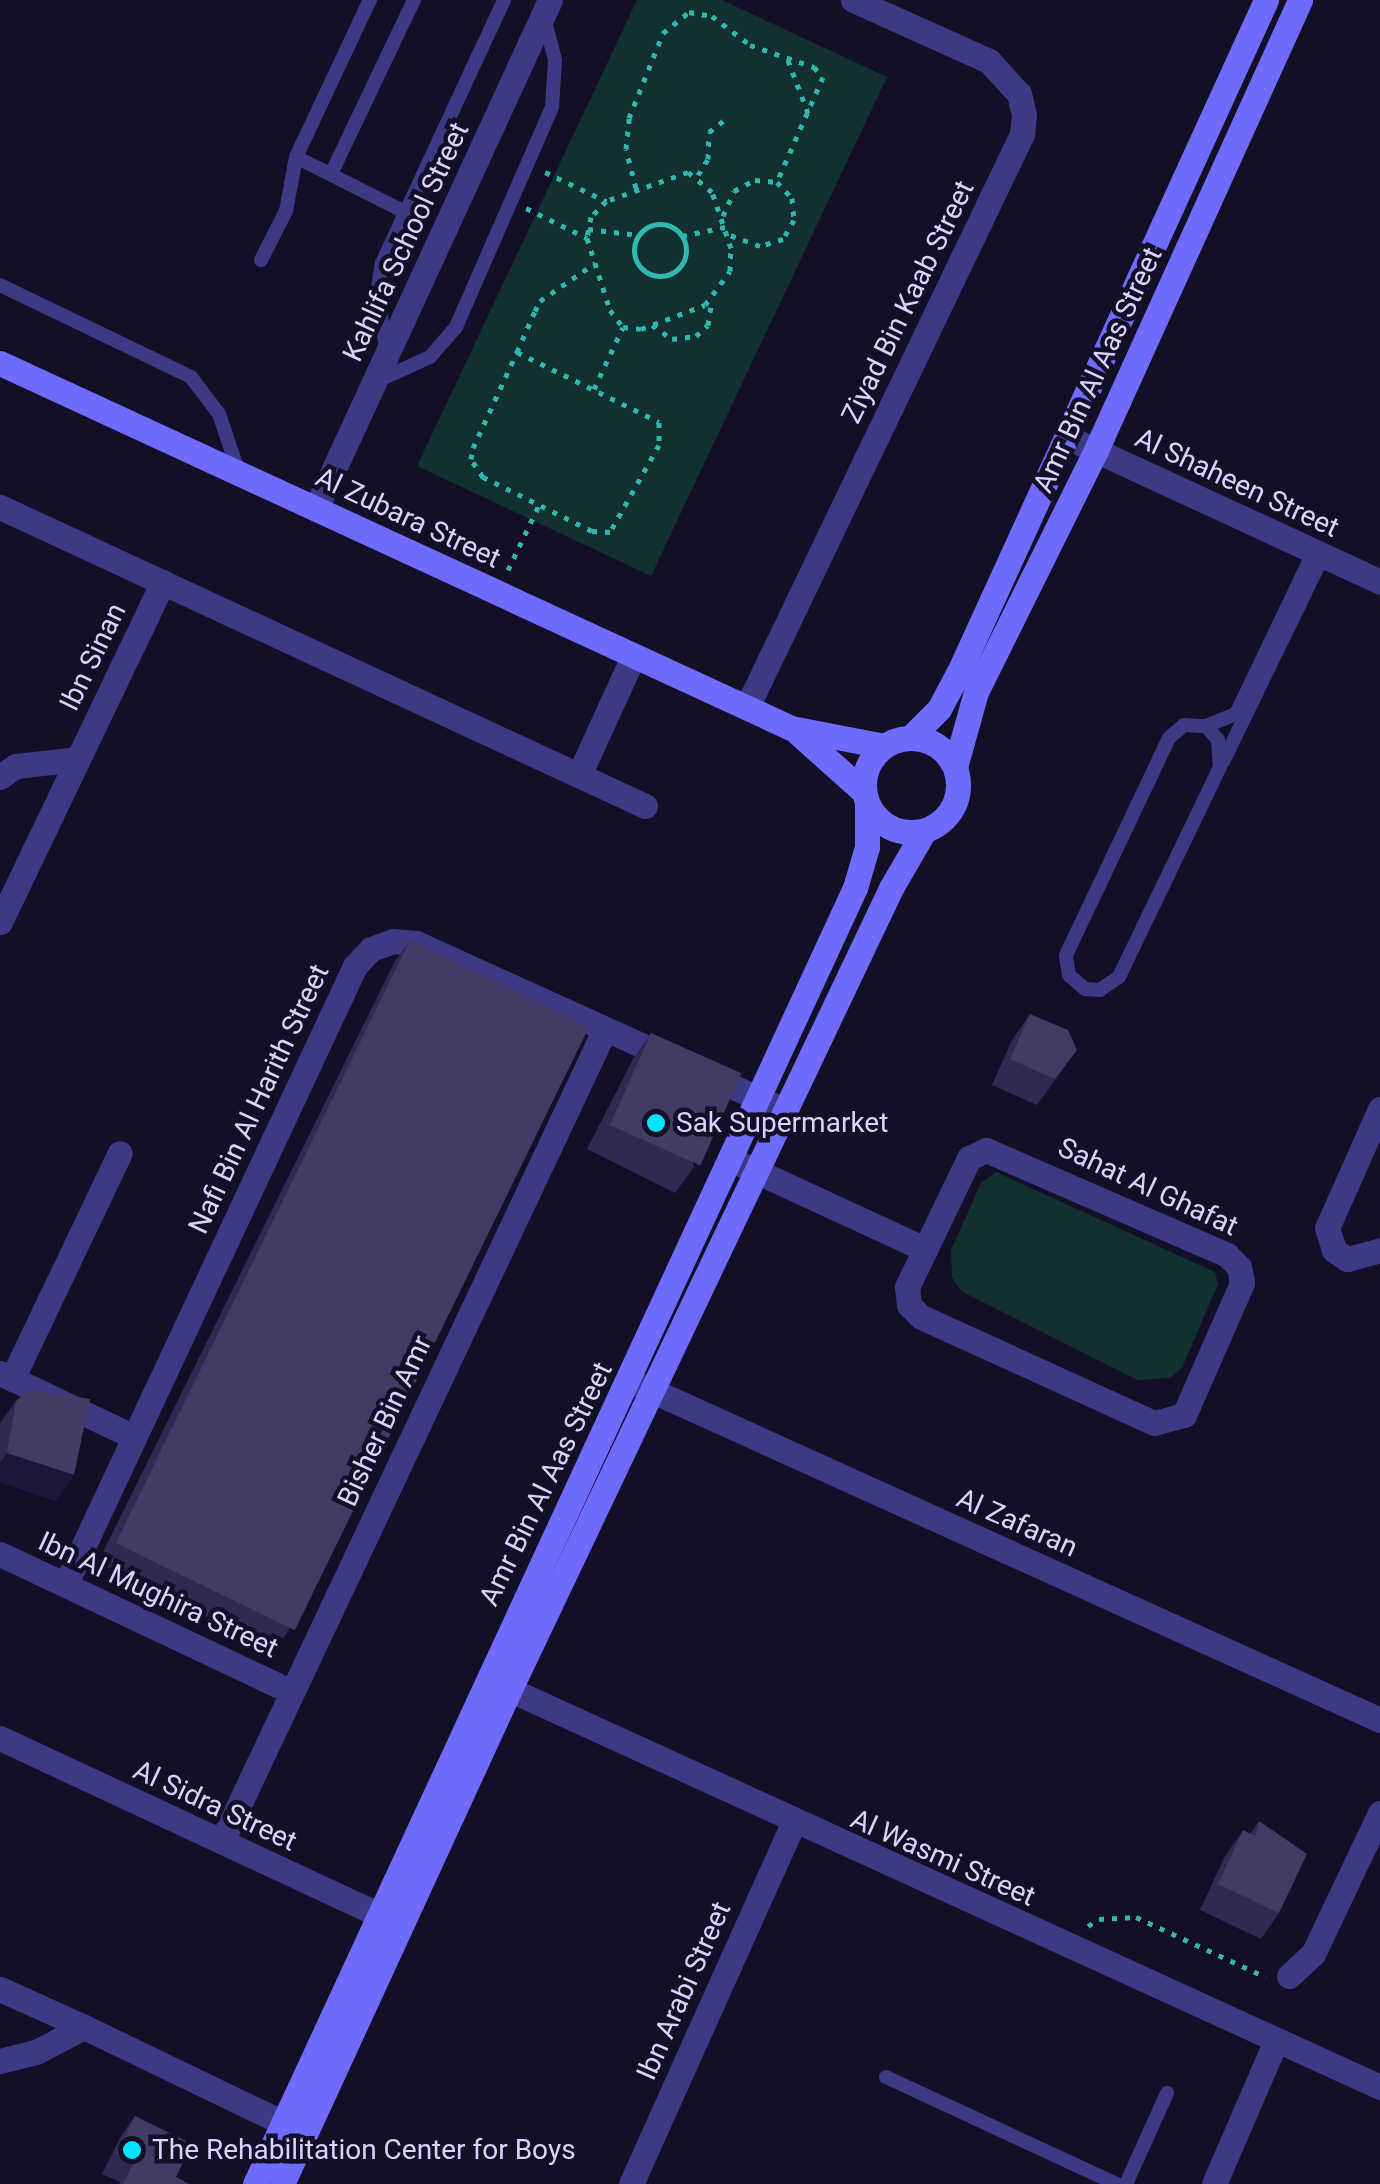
<!DOCTYPE html>
<style>
body{margin:0}
#map{position:relative;width:1380px;height:2184px;overflow:hidden;background:#130f26;font-family:Roboto,sans-serif}
div>[style]{position:absolute}
[style*='--x']{left:calc(var(--x)*1px);top:calc(var(--y)*1px);width:calc(var(--w)*1px);rotate:calc(var(--a)*1deg)}
.green>*{inset:0;background:#12302f}
.path>*{height:5px;margin-top:-2.5px;transform-origin:0;background:repeating-linear-gradient(90deg,#2fb8b0 0 5px,transparent 0 13px)}
.path>.ring{margin:-2.5px;padding:0;box-sizing:content-box;background:none;border:5px solid #2fb8b0;border-radius:50%}
.lane>*{height:14px;margin:-7px;padding:0 7px;transform-origin:7px;border-radius:7px;background:#3d3a85}
.street>*{height:25px;margin:-12.5px;padding:0 12.5px;transform-origin:12.5px;border-radius:12.5px;background:#3d3a85}
.secondary>*{height:25px;margin:-12.5px;padding:0 12.5px;transform-origin:12.5px;border-radius:12.5px;background:#6f6bff}
.secondary>.ring{margin:-12.5px;padding:0;box-sizing:content-box;background:none;border:25px solid #6f6bff;border-radius:50%}
.wall>*{inset:0;background:#312854}
.shaded-wall>*{inset:0;background:#1d163a}
.building>*{inset:0;background:#433a66;transform-origin:0 0}
.dots>*{width:28px;height:28px;translate:-50% -50%;box-sizing:border-box;border:5px solid #130f26;border-radius:50%}
span{translate:-50% -50%;white-space:nowrap;text-align:center;line-height:1.15;-webkit-text-stroke:9px #130f26;paint-order:stroke}
.street-label{font-size:28px;color:#d9d4ff}
.poi-label{font-size:28px;color:#d9d4ff}
.left{translate:0 -50%;text-align:left}
</style>
<div id="map">
<div class="green">
<div style="clip-path:polygon(637px 0,722px 0,887px 77px,651px 576px,417px 466px)"></div>
<div style="clip-path:polygon(996px 1172px,1215px 1272px,1218px 1284px,1182px 1368px,1170px 1378px,1137px 1380px,961px 1291px,952px 1277px,951px 1250px,981px 1183px)"></div>
</div>
<div class="path">
<div style="--x:788;--y:60;--w:60;--a:69.4"></div>
<div style="--x:545;--y:172;--w:68;--a:25.4"></div>
<div style="--x:698;--y:175;--w:19;--a:-58"></div>
<div style="--x:708;--y:159;--w:27;--a:-88"></div>
<div style="--x:709;--y:132;--w:24;--a:-38"></div>
<div style="--x:636;--y:188;--w:40;--a:-104.4"></div>
<div style="--x:626;--y:149;--w:31;--a:-84"></div>
<div style="--x:629;--y:118;--w:92;--a:-68.2"></div>
<div style="--x:663;--y:33;--w:33;--a:-39"></div>
<div style="--x:689;--y:12;--w:23;--a:10"></div>
<div style="--x:712;--y:16;--w:48;--a:37.3"></div>
<div style="--x:750;--y:45;--w:68;--a:19"></div>
<div style="--x:814;--y:67;--w:13;--a:48"></div>
<div style="--x:823;--y:77;--w:115;--a:113.7"></div>
<div style="--x:526;--y:208;--w:68;--a:26.2"></div>
<div style="--x:587;--y:238;--w:76;--a:72.3"></div>
<div style="--x:610;--y:310;--w:21;--a:53"></div>
<div style="--x:623;--y:327;--w:18;--a:6"></div>
<div style="--x:641;--y:329;--w:68;--a:-20.6"></div>
<div style="--x:705;--y:305;--w:42;--a:-53.7"></div>
<div style="--x:730;--y:271;--w:23;--a:-88"></div>
<div style="--x:731;--y:248;--w:59;--a:-108.7"></div>
<div style="--x:712;--y:192;--w:31;--a:-140"></div>
<div style="--x:688;--y:172;--w:87;--a:160.5"></div>
<div style="--x:606;--y:201;--w:22;--a:133"></div>
<div style="--x:591;--y:217;--w:21;--a:101"></div>
<div style="--x:723;--y:216;--w:27;--a:-66"></div>
<div style="--x:734;--y:191;--w:24;--a:-28"></div>
<div style="--x:755;--y:180;--w:22;--a:5"></div>
<div style="--x:777;--y:182;--w:22;--a:47"></div>
<div style="--x:792;--y:198;--w:22;--a:85"></div>
<div style="--x:794;--y:220;--w:22;--a:120"></div>
<div style="--x:783;--y:239;--w:24;--a:163"></div>
<div style="--x:760;--y:246;--w:33;--a:-160"></div>
<div class="ring" style="left:634px;top:224px;width:47px;height:47px"></div>
<div style="--x:588;--y:229;--w:51;--a:6.7"></div>
<div style="--x:682;--y:236;--w:44;--a:-11.8"></div>
<div style="--x:652;--y:325;--w:24;--a:35"></div>
<div style="--x:672;--y:339;--w:24;--a:-7"></div>
<div style="--x:696;--y:336;--w:16;--a:-43"></div>
<div style="--x:708;--y:325;--w:24;--a:-81"></div>
<div style="--x:517;--y:352;--w:158;--a:26.2"></div>
<div style="--x:659;--y:422;--w:23;--a:90"></div>
<div style="--x:659;--y:445;--w:100;--a:119.4"></div>
<div style="--x:610;--y:532;--w:18;--a:-177"></div>
<div style="--x:592;--y:531;--w:122;--a:-153.6"></div>
<div style="--x:483;--y:477;--w:22;--a:-124"></div>
<div style="--x:471;--y:459;--w:11;--a:-80"></div>
<div style="--x:473;--y:448;--w:106;--a:-65.4"></div>
<div style="--x:517;--y:352;--w:45;--a:-66.3"></div>
<div style="--x:535;--y:311;--w:11;--a:-63"></div>
<div style="--x:540;--y:301;--w:67;--a:-34.6"></div>
<div style="--x:594;--y:389;--w:68;--a:-64.9"></div>
<div style="--x:508;--y:570;--w:72;--a:-64.5"></div>
<div style="--x:1088;--y:1926;--w:13;--a:-32"></div>
<div style="--x:1099;--y:1919;--w:37;--a:-3"></div>
<div style="--x:1136;--y:1917;--w:143;--a:24.8"></div>
</div>
<div class="lane">
<div style="--x:296;--y:157;--w:122;--a:26.8"></div>
<div style="--x:331;--y:174;--w:193;--a:-64.5"></div>
<div style="--x:261;--y:260;--w:55;--a:-63"></div>
<div style="--x:286;--y:211;--w:55;--a:-79.5"></div>
<div style="--x:296;--y:157;--w:174;--a:-64.8"></div>
<div style="--x:0;--y:285;--w:212;--a:25.7"></div>
<div style="--x:191;--y:377;--w:46;--a:52.9"></div>
<div style="--x:219;--y:414;--w:62;--a:71.3"></div>
<div style="--x:386;--y:346;--w:53;--a:-99.8"></div>
<div style="--x:377;--y:294;--w:31;--a:-81"></div>
<div style="--x:382;--y:263;--w:290;--a:-65.1"></div>
<div style="--x:375;--y:382;--w:60;--a:-24.4"></div>
<div style="--x:430;--y:357;--w:40;--a:-49"></div>
<div style="--x:456;--y:327;--w:240;--a:-66.4"></div>
<div style="--x:552;--y:107;--w:47;--a:-86.3"></div>
<div style="--x:555;--y:60;--w:44;--a:-104.3"></div>
<div style="--x:1206;--y:726;--w:18;--a:49"></div>
<div style="--x:1218;--y:740;--w:27;--a:86"></div>
<div style="--x:1220;--y:767;--w:233;--a:115.7"></div>
<div style="--x:1119;--y:977;--w:23;--a:146"></div>
<div style="--x:1100;--y:990;--w:15;--a:-176"></div>
<div style="--x:1085;--y:989;--w:21;--a:-139"></div>
<div style="--x:1069;--y:975;--w:20;--a:-99"></div>
<div style="--x:1066;--y:955;--w:240;--a:-64.6"></div>
<div style="--x:1169;--y:738;--w:20;--a:-41"></div>
<div style="--x:1184;--y:725;--w:22;--a:3"></div>
<div style="--x:1206;--y:726;--w:32;--a:-22"></div>
<div style="--x:1236;--y:714;--w:181;--a:-64.4"></div>
<div style="--x:1223;--y:762;--w:229;--a:-64.1"></div>
<div style="--x:886;--y:2077;--w:255;--a:24.9"></div>
<div style="--x:1126;--y:2184;--w:100;--a:-65.7"></div>
</div>
<div class="street">
<div style="--x:1069;--y:438;--w:343;--a:24.8"></div>
<div style="--x:0;--y:507;--w:711;--a:24.87"></div>
<div style="--x:316;--y:508;--w:559;--a:-65.27"></div>
<div style="--x:747;--y:707;--w:636;--a:-64.36"></div>
<div style="--x:1022;--y:134;--w:19;--a:-84"></div>
<div style="--x:1024;--y:115;--w:22;--a:-103"></div>
<div style="--x:1019;--y:94;--w:45;--a:-132.3"></div>
<div style="--x:989;--y:61;--w:149;--a:-155.8"></div>
<div style="--x:579;--y:775;--w:130;--a:-65.4"></div>
<div style="--x:0;--y:777;--w:19;--a:-35"></div>
<div style="--x:16;--y:766;--w:61;--a:-6.5"></div>
<div style="--x:0;--y:922;--w:377;--a:-64.4"></div>
<div style="--x:1380;--y:1109;--w:130;--a:114"></div>
<div style="--x:1327;--y:1228;--w:23;--a:72"></div>
<div style="--x:1334;--y:1250;--w:16;--a:35"></div>
<div style="--x:1347;--y:1259;--w:34;--a:-15"></div>
<div style="--x:986;--y:1150;--w:263;--a:23.5"></div>
<div style="--x:1227;--y:1255;--w:17;--a:45"></div>
<div style="--x:1239;--y:1267;--w:16;--a:79"></div>
<div style="--x:1242;--y:1283;--w:144;--a:113.7"></div>
<div style="--x:1184;--y:1415;--w:31;--a:165"></div>
<div style="--x:1154;--y:1423;--w:256;--a:-155.5"></div>
<div style="--x:921;--y:1317;--w:17;--a:-135"></div>
<div style="--x:909;--y:1305;--w:18;--a:-96"></div>
<div style="--x:907;--y:1287;--w:143;--a:-64.3"></div>
<div style="--x:969;--y:1158;--w:19;--a:-25"></div>
<div style="--x:732;--y:1160;--w:213;--a:24.8"></div>
<div style="--x:0;--y:1373;--w:148;--a:25.5"></div>
<div style="--x:12;--y:1379;--w:250;--a:-64.5"></div>
<div style="--x:633;--y:1382;--w:820;--a:24.35"></div>
<div style="--x:0;--y:1554;--w:321;--a:25.3"></div>
<div style="--x:67;--y:1581;--w:679;--a:-64.91"></div>
<div style="--x:355;--y:966;--w:23;--a:-47"></div>
<div style="--x:371;--y:949;--w:23;--a:-20"></div>
<div style="--x:393;--y:941;--w:23;--a:5"></div>
<div style="--x:416;--y:943;--w:406;--a:24.4"></div>
<div style="--x:489;--y:1680;--w:980;--a:24.55"></div>
<div style="--x:0;--y:1738;--w:437;--a:25"></div>
<div style="--x:222;--y:1841;--w:898;--a:-64.75"></div>
<div style="--x:1289;--y:1976;--w:33;--a:-43"></div>
<div style="--x:1313;--y:1954;--w:156;--a:-64.6"></div>
<div style="--x:0;--y:1989;--w:92;--a:24.3"></div>
<div style="--x:84;--y:2027;--w:54;--a:152.5"></div>
<div style="--x:36;--y:2052;--w:37;--a:166"></div>
<div style="--x:84;--y:2027;--w:240;--a:25.7"></div>
<div style="--x:631;--y:2184;--w:396;--a:-65.8"></div>
<div style="--x:1214;--y:2184;--w:156;--a:-66.6"></div>
</div>
<div class="secondary">
<div style="--x:0;--y:363;--w:871;--a:24.77"></div>
<div style="--x:791;--y:728;--w:95;--a:11"></div>
<div style="--x:799;--y:734;--w:87;--a:41.7"></div>
<div class="ring" style="left:864px;top:738px;width:69px;height:69px"></div>
<div style="--x:910;--y:738;--w:41;--a:-45"></div>
<div style="--x:939;--y:709;--w:40;--a:-62"></div>
<div style="--x:958;--y:674;--w:741;--a:-65.44"></div>
<div style="--x:955;--y:767;--w:78;--a:-74.4"></div>
<div style="--x:976;--y:692;--w:270;--a:-63.6"></div>
<div style="--x:1096;--y:450;--w:494;--a:-65.6"></div>
<div style="--x:255;--y:2184;--w:1428;--a:-65.16"></div>
<div style="--x:855;--y:888;--w:43;--a:-73.7"></div>
<div style="--x:867;--y:847;--w:42;--a:-90"></div>
<div style="--x:282;--y:2184;--w:545;--a:-65.27"></div>
<div style="--x:510;--y:1689;--w:887;--a:-64.56"></div>
<div style="--x:891;--y:888;--w:66;--a:-59.9"></div>
</div>
<div class="wall">
<div style="clip-path:polygon(410px 940px,289px 1630px,274px 1651px,98px 1562px,395px 961px)"></div>
<div style="clip-path:polygon(1030px 1014px,1059px 1076px,1037px 1105px,992px 1085px,1012px 1040px)"></div>
<div style="clip-path:polygon(651px 1033px,694px 1167px,675px 1193px,587px 1149px,633px 1059px)"></div>
<div style="clip-path:polygon(16px 1401px,56px 1501px,0 1482px,0 1423px)"></div>
<div style="clip-path:polygon(1259px 1821px,1279px 1913px,1261px 1939px,1200px 1910px,1225px 1856px,1243px 1830px,1250px 1834px)"></div>
<div style="clip-path:polygon(135px 2116px,176px 2177px,189px 2184px,119px 2184px,120px 2182px,102px 2174px,121px 2136px)"></div>
</div>
<div class="shaded-wall">
<div style="clip-path:polygon(1077px 1050px,1059px 1076px,1037px 1105px,1055px 1079px)"></div>
<div style="clip-path:polygon(7px 1453px,74px 1475px,56px 1501px,0 1482px,0 1463px)"></div>
</div>
<div class="building">
<div style="left:410px;top:940px;width:199px;height:671px;rotate:26deg"></div>
<div style="clip-path:polygon(1030px 1014px,1068px 1030px,1077px 1050px,1055px 1079px,1010px 1059px)"></div>
<div style="left:651px;top:1033px;width:99px;height:101px;rotate:24deg"></div>
<div style="clip-path:polygon(30px 1390px,90px 1399px,74px 1475px,7px 1453px,16px 1401px)"></div>
<div style="clip-path:polygon(1259px 1821px,1307px 1854px,1279px 1913px,1218px 1884px,1243px 1830px,1255px 1836px)"></div>
<div style="clip-path:polygon(135px 2116px,192px 2144px,176px 2177px,189px 2184px,123px 2184px,134px 2162px,116px 2154px)"></div>
</div>
<div class="dots">
<div style="left:656px;top:1123px;background:#00e5ff"></div>
<div style="left:132px;top:2150px;background:#00e5ff"></div>
</div>
<div class="street-label">
<span style="left:406px;top:242px;rotate:-65deg">Kahlifa School Street</span>
<span style="left:908px;top:302px;rotate:-64deg">Ziyad Bin Kaab Street</span>
<span style="left:1098px;top:370px;rotate:-65deg">Amr Bin Al Aas Street</span>
<span style="left:1237px;top:483px;rotate:25deg">Al Shaheen Street</span>
<span style="left:408px;top:518px;rotate:25deg">Al Zubara Street</span>
<span style="left:93px;top:657px;rotate:-64deg">Ibn Sinan</span>
<span style="left:259px;top:1099px;rotate:-65deg">Nafi Bin Al Harith Street</span>
<span style="left:1148px;top:1187px;rotate:25deg">Sahat Al Ghafat</span>
<span style="left:385px;top:1421px;rotate:-65deg">Bisher Bin Amr</span>
<span style="left:546px;top:1484px;rotate:-64deg">Amr Bin Al Aas Street</span>
<span style="left:1017px;top:1523px;rotate:24deg">Al Zafaran</span>
<span style="left:158px;top:1595px;rotate:25deg">Ibn Al Mughira Street</span>
<span style="left:215px;top:1806px;rotate:25deg">Al Sidra Street</span>
<span style="left:943px;top:1858px;rotate:24deg">Al Wasmi Street</span>
<span style="left:684px;top:1991px;rotate:-66deg">Ibn Arabi Street</span>
</div>
<div class="poi-label">
<span class="left" style="left:676px;top:1123px">Sak Supermarket</span>
<span class="left" style="left:152px;top:2150px">The Rehabilitation Center for Boys</span>
</div>
</div>
